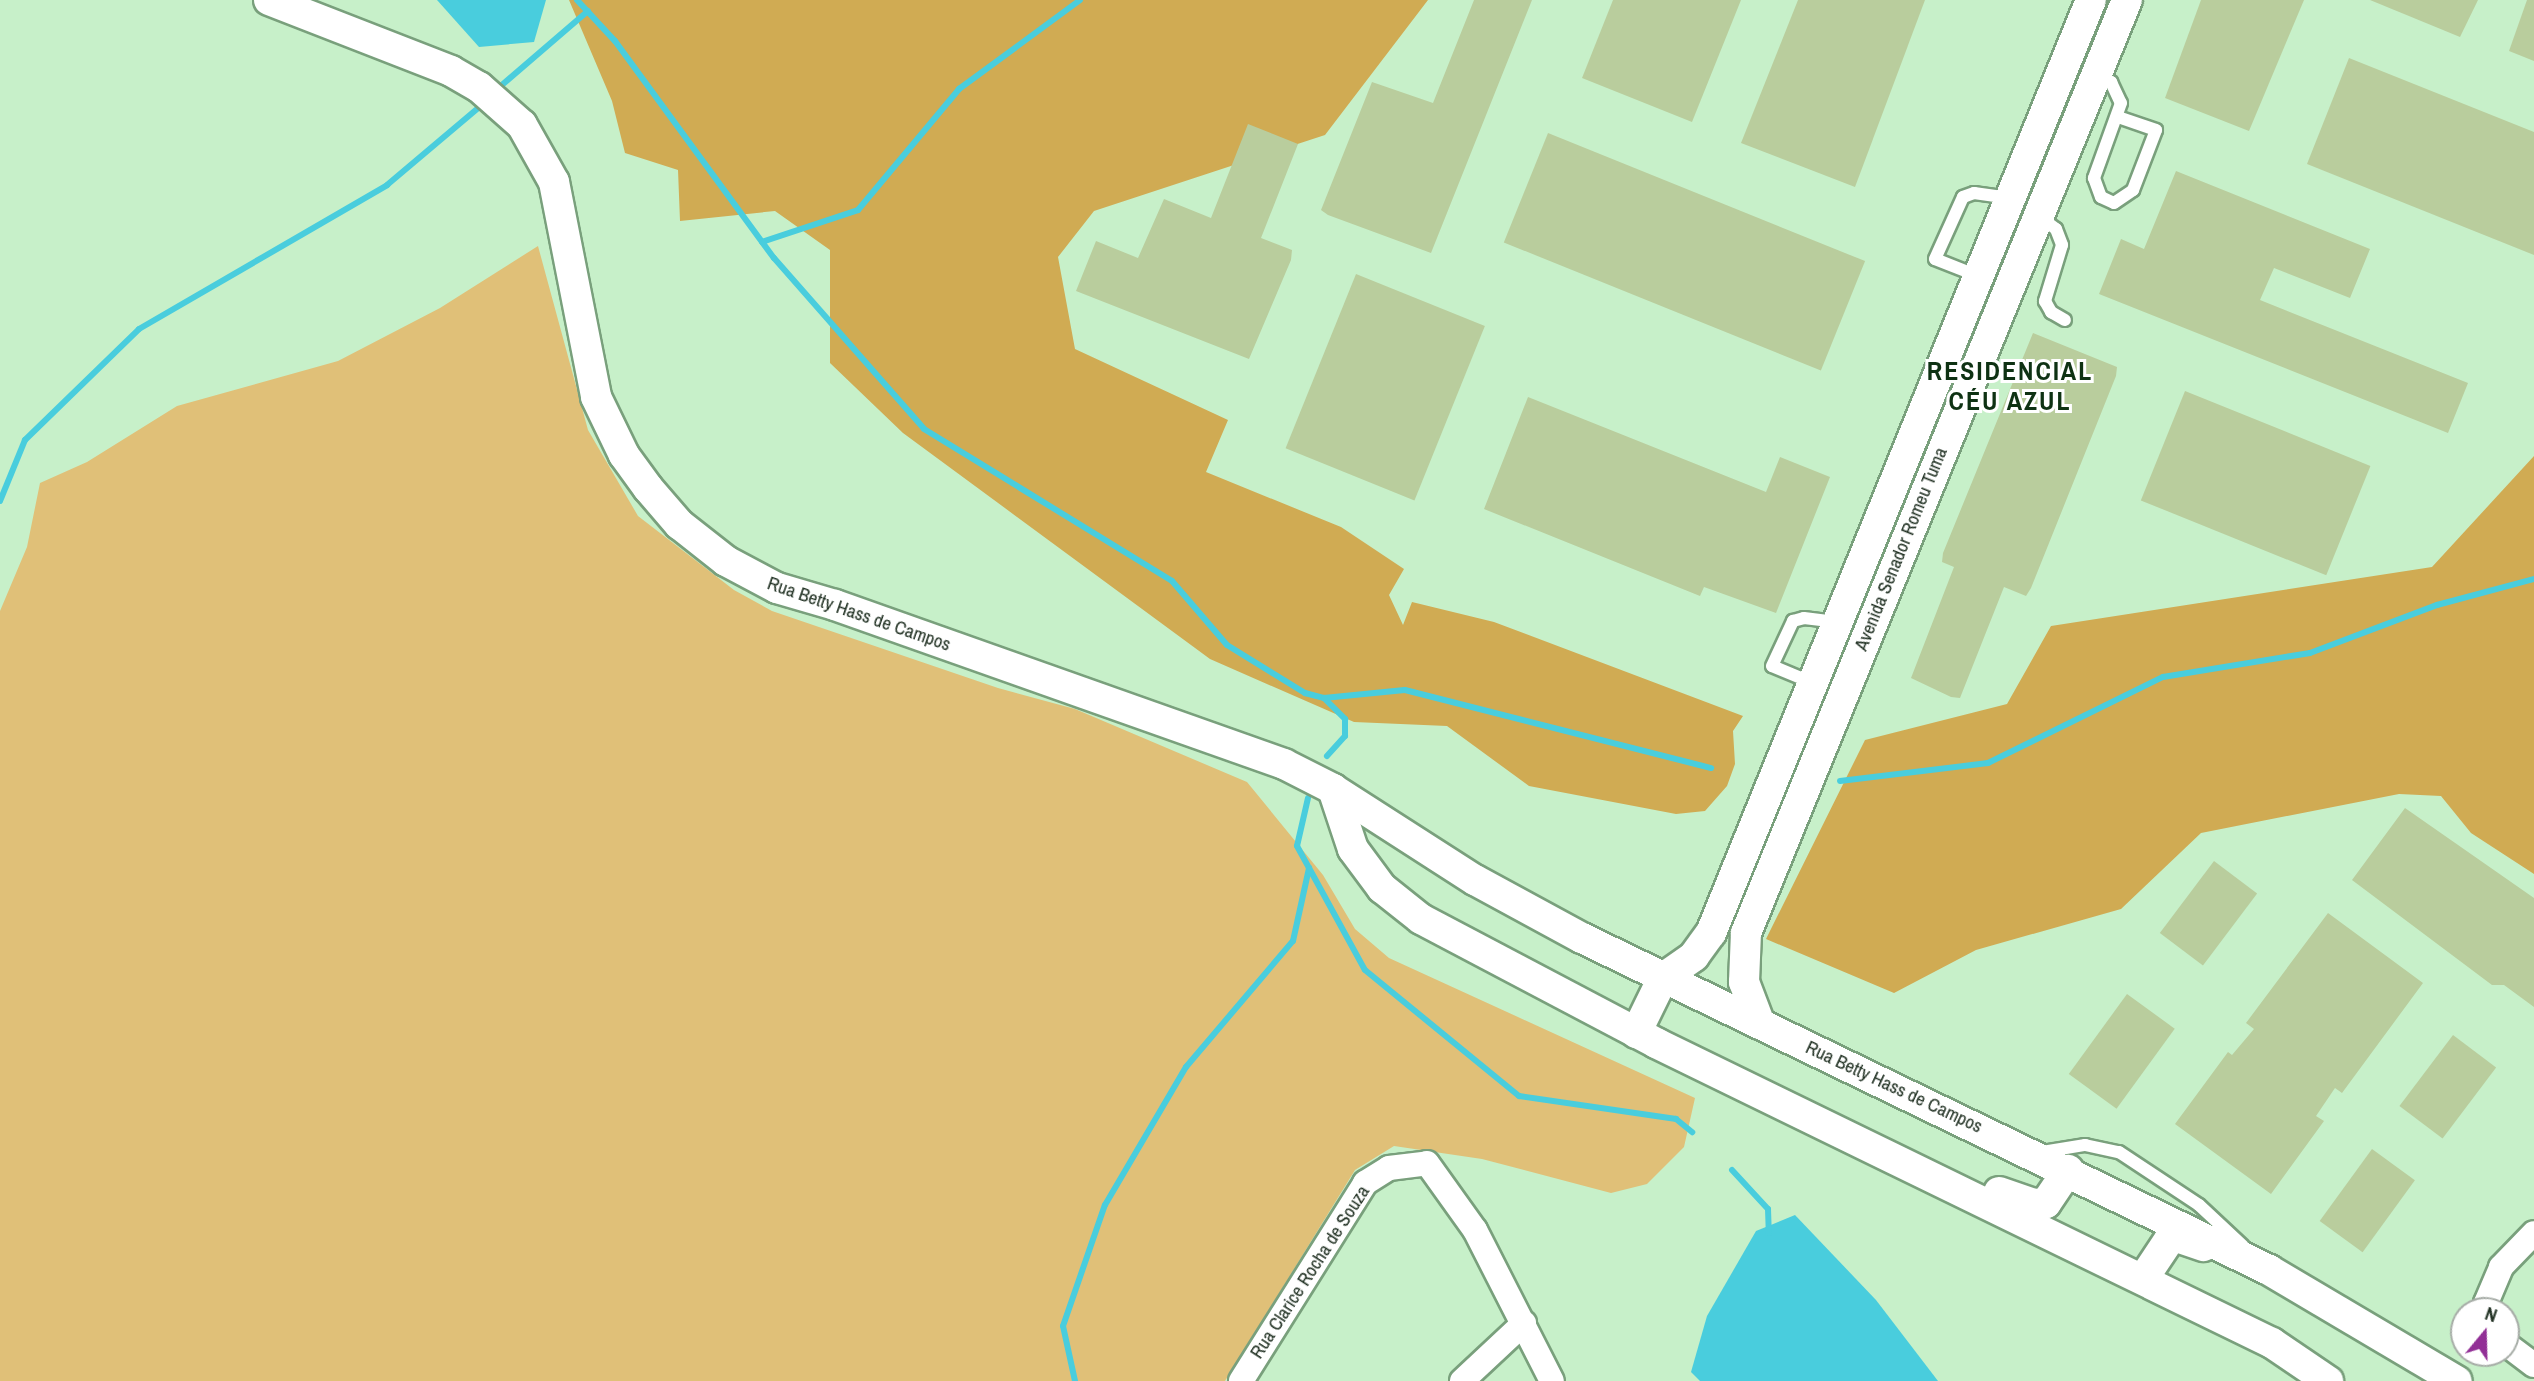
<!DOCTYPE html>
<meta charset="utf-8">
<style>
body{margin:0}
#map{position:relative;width:2534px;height:1381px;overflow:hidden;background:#c7f0c9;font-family:"Archivo Narrow",sans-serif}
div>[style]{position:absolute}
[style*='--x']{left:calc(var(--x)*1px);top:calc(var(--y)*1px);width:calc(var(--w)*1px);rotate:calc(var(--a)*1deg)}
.green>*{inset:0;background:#e0c078}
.forest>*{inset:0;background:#d0ab53}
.water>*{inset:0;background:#49cddd}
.stream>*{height:6px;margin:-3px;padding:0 3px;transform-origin:3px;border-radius:3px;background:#49cddd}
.building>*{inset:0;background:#b9cd9d;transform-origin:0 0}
.roads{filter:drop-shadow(2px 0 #79a07c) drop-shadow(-2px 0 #79a07c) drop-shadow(0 2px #79a07c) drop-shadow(0 -2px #79a07c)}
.service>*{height:12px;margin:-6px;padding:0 6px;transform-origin:6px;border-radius:6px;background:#fff}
.minor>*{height:24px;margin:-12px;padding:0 12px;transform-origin:12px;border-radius:12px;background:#fff}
.tertiary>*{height:30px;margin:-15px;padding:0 15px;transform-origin:15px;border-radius:15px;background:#fff}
span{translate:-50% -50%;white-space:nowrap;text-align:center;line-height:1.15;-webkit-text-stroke:6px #fff;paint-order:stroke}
.street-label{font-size:19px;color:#223224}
.district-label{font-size:26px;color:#0e3213;font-weight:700;letter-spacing:2px}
.north{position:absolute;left:2450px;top:1297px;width:70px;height:70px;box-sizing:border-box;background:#fff;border:2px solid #a7ada7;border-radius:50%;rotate:19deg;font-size:19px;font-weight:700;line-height:28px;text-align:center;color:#223224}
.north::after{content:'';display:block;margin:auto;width:24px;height:32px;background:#922f96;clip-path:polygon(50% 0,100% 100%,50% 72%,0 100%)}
</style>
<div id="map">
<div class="green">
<div style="clip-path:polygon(538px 246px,588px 430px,638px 516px,734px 590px,772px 611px,998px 688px,1075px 709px,1247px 782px,1323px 875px,1355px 929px,1389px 958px,1695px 1098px,1684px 1147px,1647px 1184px,1611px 1193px,1482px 1159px,1394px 1146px,1355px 1170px,1225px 1381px,0 1381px,0 611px,27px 547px,40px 483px,87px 462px,177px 406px,338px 361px,440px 308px)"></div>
</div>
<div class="forest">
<div style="clip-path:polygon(569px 0,1428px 0,1325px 135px,1094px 211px,1058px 257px,1075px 349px,1228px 420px,1206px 472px,1341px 527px,1404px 569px,1389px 595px,1403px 625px,1412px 602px,1494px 622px,1743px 716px,1733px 731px,1735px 764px,1727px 786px,1705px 811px,1676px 814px,1529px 786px,1447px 726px,1354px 722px,1210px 659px,903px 433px,830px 363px,830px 250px,775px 211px,680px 221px,678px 170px,625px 153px,612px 101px)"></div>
<div style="clip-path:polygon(2534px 456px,2534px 874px,2471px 833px,2441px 796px,2399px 794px,2201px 833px,2121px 909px,1976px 950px,1894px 993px,1766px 939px,1865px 740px,2007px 704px,2051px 626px,2432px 567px)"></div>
</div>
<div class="water">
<div style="clip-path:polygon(437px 0,546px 0,534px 42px,479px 47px)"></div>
<div style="clip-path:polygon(1795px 1215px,1876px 1300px,1938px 1381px,1700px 1381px,1691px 1372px,1707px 1316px,1756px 1231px)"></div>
</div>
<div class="stream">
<div style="--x:577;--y:0;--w:56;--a:47.2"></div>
<div style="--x:615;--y:41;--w:269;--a:53.8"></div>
<div style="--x:774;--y:258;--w:227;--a:48.7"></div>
<div style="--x:924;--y:429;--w:291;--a:31.5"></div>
<div style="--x:1172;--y:581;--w:84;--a:49.3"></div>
<div style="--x:1227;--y:645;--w:92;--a:31.6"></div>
<div style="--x:1305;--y:693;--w:20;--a:15"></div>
<div style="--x:1324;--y:698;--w:30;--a:45"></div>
<div style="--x:1345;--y:719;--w:17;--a:90"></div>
<div style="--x:1345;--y:736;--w:27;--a:132"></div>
<div style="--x:503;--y:84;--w:112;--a:-40.7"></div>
<div style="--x:762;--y:242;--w:101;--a:-18.4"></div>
<div style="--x:858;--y:210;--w:158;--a:-50.1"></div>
<div style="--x:959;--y:89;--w:150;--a:-36.3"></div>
<div style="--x:0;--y:501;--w:66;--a:-67.7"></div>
<div style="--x:25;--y:440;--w:159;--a:-44.2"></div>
<div style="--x:139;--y:329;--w:287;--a:-30.1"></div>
<div style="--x:387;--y:185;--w:119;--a:-40.2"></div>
<div style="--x:1324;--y:698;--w:81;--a:-5.6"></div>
<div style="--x:1405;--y:690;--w:316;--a:14.3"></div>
<div style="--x:1840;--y:781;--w:149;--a:-6.9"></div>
<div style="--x:1988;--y:763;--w:195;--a:-26.2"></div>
<div style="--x:2163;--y:677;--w:149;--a:-9.3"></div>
<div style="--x:2310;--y:653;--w:136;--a:-20.7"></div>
<div style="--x:2437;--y:605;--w:100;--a:-15"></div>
<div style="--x:1308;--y:798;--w:49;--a:102.9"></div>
<div style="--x:1297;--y:846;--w:141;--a:61.3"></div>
<div style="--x:1365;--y:970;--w:199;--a:39.3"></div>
<div style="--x:1519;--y:1096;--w:159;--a:8.3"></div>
<div style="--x:1676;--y:1119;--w:21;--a:39"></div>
<div style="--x:1732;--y:1170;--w:53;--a:47.3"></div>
<div style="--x:1768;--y:1209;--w:24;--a:88"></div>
<div style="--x:1075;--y:1381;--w:56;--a:-102.3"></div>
<div style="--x:1063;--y:1326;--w:128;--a:-70.9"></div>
<div style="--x:1105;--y:1205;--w:160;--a:-59.6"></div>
<div style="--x:1186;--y:1067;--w:165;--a:-49.7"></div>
<div style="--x:1293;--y:941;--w:75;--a:-77.6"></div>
</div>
<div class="building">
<div style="clip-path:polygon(1474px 0,1532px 0,1431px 253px,1328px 215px,1321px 210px,1372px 82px,1433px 103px)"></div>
<div style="clip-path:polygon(1613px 0,1741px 0,1692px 122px,1582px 78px)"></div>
<div style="clip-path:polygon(1798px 0,1925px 0,1855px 187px,1741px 143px)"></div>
<div style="clip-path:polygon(2201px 0,2304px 0,2249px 131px,2165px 98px)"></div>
<div style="clip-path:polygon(2370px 0,2478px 0,2460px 37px)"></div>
<div style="clip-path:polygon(2527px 0,2534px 0,2534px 61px,2509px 51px)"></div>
<div style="clip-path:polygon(2349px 58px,2534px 132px,2534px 255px,2307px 164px)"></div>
<div style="clip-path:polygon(1248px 124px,1298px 144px,1261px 238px,1292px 250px,1291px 260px,1249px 359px,1076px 291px,1096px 241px,1138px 258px,1164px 199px,1211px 218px)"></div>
<div style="left:1548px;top:133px;width:342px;height:118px;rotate:22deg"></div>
<div style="clip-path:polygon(2176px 171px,2370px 249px,2350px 298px,2274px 268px,2260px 300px,2468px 383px,2448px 433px,2099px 294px,2121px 239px,2144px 249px)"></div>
<div style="left:1356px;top:274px;width:139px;height:188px;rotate:22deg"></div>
<div style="clip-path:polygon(2033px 333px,2117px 367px,2116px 376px,2031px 588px,2026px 596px,2004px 587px,1960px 698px,1951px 697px,1911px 678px,1954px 567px,1942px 562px,1943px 553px)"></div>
<div style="left:2185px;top:391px;width:200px;height:118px;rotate:22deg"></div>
<div style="clip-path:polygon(1528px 397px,1766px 492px,1780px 457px,1830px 477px,1776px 613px,1704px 587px,1700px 596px,1484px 509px)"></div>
<div style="clip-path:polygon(2405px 808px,2534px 898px,2534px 1007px,2504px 985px,2492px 985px,2352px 880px)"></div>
<div style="left:2214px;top:861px;width:54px;height:90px;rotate:37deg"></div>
<div style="clip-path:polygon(2328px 913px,2423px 983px,2342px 1093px,2335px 1088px,2316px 1116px,2324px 1121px,2271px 1194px,2175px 1124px,2228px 1052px,2232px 1055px,2254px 1029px,2246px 1023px)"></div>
<div style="left:2127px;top:994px;width:59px;height:99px;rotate:36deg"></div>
<div style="left:2453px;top:1035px;width:54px;height:89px;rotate:37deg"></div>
<div style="left:2372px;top:1149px;width:53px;height:89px;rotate:36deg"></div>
</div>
<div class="roads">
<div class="service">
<div style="--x:2096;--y:75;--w:17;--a:25"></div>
<div style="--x:2111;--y:82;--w:23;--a:65"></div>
<div style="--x:2121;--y:103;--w:80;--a:109.8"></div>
<div style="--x:2094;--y:178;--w:20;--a:70"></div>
<div style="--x:2101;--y:197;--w:14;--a:25"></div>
<div style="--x:2114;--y:203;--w:23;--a:-34"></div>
<div style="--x:2133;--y:190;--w:64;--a:-69"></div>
<div style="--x:2156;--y:130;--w:39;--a:-161"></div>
<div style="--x:2040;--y:217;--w:20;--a:37"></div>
<div style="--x:2056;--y:229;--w:17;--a:69"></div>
<div style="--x:2062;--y:245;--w:59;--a:106.9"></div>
<div style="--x:2045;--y:301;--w:13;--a:61"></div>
<div style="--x:2051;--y:312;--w:16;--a:30"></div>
<div style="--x:1978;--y:276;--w:46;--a:-158.4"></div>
<div style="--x:1935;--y:259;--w:68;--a:-65.7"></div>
<div style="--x:1963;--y:197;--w:12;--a:-20"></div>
<div style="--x:1974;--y:193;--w:36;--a:8"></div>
<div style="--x:1813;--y:683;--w:44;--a:-157.5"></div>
<div style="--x:1772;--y:666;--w:50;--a:-65"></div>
<div style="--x:1793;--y:621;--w:11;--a:-15"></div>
<div style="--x:1804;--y:618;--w:34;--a:7"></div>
<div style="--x:2036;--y:1153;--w:50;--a:-9.3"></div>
<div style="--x:2085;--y:1145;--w:35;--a:12"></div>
<div style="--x:2119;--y:1152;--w:96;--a:33.5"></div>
<div style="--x:2199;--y:1205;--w:60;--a:43"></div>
</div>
<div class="minor">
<div style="--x:2487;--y:1311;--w:8;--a:-97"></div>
<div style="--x:2486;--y:1303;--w:39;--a:-67"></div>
<div style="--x:2501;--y:1267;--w:47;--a:-45.9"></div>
<div style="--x:2506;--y:1344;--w:35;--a:37"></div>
<div style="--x:1241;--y:1381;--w:234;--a:-57.9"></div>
<div style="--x:1365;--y:1183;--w:28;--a:-32"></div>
<div style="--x:1389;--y:1168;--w:38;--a:-7"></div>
<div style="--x:1427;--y:1163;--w:82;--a:54.4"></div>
<div style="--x:1475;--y:1230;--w:169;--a:63"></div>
<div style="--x:1462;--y:1381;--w:85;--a:-43.1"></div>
</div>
<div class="tertiary">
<div style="--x:269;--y:0;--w:195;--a:21.3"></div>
<div style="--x:451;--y:71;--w:32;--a:30"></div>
<div style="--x:479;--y:87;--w:57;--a:41.5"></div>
<div style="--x:522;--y:125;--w:65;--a:60.7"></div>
<div style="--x:554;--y:182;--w:219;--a:78.9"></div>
<div style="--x:596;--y:397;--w:64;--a:64.2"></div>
<div style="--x:624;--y:455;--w:41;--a:54"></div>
<div style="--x:648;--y:488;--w:48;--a:49.3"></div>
<div style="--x:679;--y:524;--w:60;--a:38.2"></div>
<div style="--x:726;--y:561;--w:58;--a:27.9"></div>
<div style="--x:777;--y:588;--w:60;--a:16.3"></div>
<div style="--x:835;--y:605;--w:476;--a:19.5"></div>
<div style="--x:1284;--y:764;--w:55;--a:27"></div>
<div style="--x:1333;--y:789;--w:169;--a:32.7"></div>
<div style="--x:1475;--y:880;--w:122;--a:28.5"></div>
<div style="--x:1582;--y:938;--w:763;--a:25.79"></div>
<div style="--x:2269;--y:1270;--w:218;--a:30.6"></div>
<div style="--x:1333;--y:789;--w:63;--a:71.6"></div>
<div style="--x:1353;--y:849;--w:49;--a:53.4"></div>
<div style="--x:1382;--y:888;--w:50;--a:38.5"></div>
<div style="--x:1421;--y:919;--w:266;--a:27.8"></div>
<div style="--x:1656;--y:1043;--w:685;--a:25.97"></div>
<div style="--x:2272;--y:1343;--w:68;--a:34.2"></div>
<div style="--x:1760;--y:1024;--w:45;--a:-110.9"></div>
<div style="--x:1744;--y:982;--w:49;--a:-87.7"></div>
<div style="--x:1746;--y:933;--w:1008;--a:-67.79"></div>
<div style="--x:1636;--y:1033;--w:61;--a:-63.9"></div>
<div style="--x:1663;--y:978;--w:38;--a:-35"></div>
<div style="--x:1694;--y:956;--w:29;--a:-54"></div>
<div style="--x:1711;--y:933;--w:1007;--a:-67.84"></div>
<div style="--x:1999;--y:1192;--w:36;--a:19"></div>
<div style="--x:2033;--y:1204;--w:13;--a:-4"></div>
<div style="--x:2046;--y:1203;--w:40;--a:-56"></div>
<div style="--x:2143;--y:1279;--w:47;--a:-56.3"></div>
<div style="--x:2169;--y:1240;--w:9;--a:-21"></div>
<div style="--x:2177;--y:1237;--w:28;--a:19"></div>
</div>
</div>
<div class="street-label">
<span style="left:1901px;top:549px;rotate:-68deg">Avenida Senador Romeu Tuma</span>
<span style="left:859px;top:614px;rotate:19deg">Rua Betty Hass de Campos</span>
<span style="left:1894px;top:1087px;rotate:25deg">Rua Betty Hass de Campos</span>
<span style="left:1310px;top:1272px;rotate:-57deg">Rua Clarice Rocha de Souza</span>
</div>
<div class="district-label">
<span style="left:2010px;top:386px">RESIDENCIAL<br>CÉU AZUL</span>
</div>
<div class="north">N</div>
</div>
